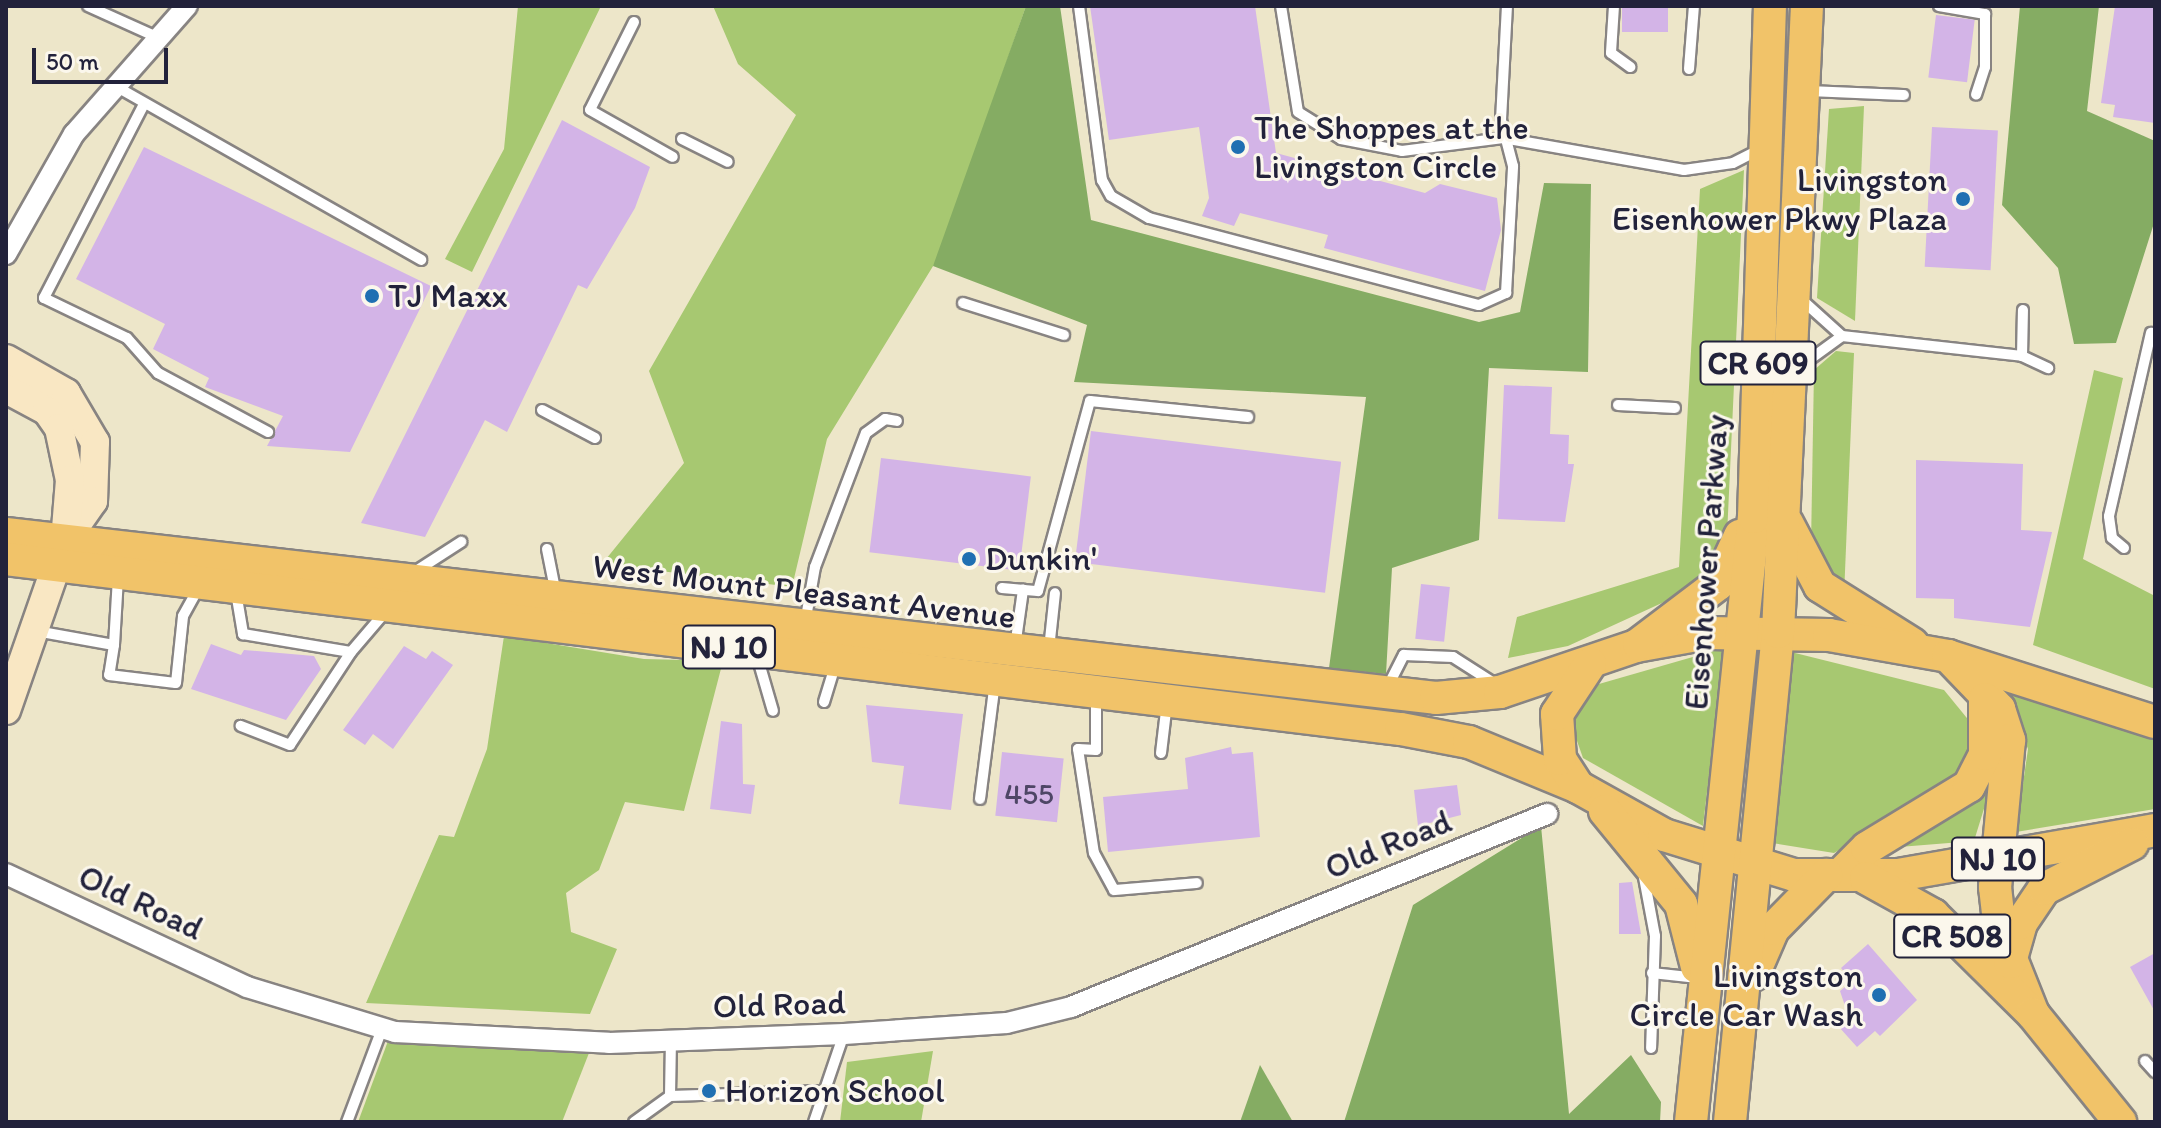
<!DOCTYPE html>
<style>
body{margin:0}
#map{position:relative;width:2161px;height:1128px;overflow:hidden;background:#ede6c9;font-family:Itim,sans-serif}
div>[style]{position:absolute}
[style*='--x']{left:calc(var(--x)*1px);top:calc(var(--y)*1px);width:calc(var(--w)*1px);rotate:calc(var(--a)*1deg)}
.green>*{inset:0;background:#a7c871}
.forest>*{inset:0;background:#85ac63}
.building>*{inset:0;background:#d3b4e7;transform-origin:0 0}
.roads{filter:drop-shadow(2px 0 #888482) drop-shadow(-2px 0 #888482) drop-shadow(0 2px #888482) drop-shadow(0 -2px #888482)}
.lane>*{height:10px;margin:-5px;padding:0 5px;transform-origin:5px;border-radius:5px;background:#fff}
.street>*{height:20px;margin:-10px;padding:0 10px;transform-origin:10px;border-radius:10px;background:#fff}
.secondary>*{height:28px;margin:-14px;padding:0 14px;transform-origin:14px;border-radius:14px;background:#f9e7c3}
.primary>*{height:32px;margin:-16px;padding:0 16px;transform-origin:16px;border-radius:16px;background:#f1c369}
.dots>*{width:22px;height:22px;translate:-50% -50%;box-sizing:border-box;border:4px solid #fbf7ec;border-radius:50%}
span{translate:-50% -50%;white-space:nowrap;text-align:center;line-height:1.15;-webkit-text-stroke:6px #fbf7ec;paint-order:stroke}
.number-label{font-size:30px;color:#4e4666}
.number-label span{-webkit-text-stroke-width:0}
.shield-label span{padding:2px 6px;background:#fbf7ec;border:2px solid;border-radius:6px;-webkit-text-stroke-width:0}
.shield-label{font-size:32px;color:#22223b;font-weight:700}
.poi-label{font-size:34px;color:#22223b}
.left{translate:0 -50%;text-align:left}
.right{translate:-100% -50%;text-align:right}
.street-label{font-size:34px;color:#22223b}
.frame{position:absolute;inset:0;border:8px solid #22223b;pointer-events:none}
.scale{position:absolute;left:32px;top:48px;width:136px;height:36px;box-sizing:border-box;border:4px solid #22223b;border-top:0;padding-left:10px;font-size:24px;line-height:28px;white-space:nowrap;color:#22223b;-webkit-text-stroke:6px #fbf7ec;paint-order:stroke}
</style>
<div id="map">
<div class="green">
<div style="clip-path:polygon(518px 6px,601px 6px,472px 272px,445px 259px,504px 149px)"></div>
<div style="clip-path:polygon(713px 6px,1026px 6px,938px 258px,827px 439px,792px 587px,602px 564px,684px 463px,649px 371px,796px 115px,738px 64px)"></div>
<div style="clip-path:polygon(1864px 106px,1855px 321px,1817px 298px,1829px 109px)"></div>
<div style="clip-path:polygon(1744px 170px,1726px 557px,1699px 586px,1568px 646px,1508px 658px,1517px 617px,1679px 567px,1700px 189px)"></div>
<div style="clip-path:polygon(1836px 351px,1854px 353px,1844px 596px,1811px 546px,1814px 370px)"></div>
<div style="clip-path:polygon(2094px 370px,2123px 378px,2083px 559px,2155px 596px,2155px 689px,2033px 645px)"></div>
<div style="clip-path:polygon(504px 636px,644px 659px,723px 661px,684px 811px,625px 802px,599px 870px,566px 893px,571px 932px,617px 949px,590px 1014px,366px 1003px,439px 835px,454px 837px,487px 749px)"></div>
<div style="clip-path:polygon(1724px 648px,1703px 826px,1583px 758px,1570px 721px,1592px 686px)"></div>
<div style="clip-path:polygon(1791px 652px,1944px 690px,1971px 723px,1966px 775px,1834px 853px,1772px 843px)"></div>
<div style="clip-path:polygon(2007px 692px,2155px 739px,2155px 809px,2016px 832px,2028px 749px)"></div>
<div style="clip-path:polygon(1995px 773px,1974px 841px,1899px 847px,1964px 809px)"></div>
<div style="clip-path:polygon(388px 1041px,589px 1053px,562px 1122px,358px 1122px)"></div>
<div style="clip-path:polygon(933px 1051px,921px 1122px,840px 1122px,847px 1062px)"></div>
</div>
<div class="forest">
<div style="clip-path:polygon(1026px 6px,1060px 6px,1091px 220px,1479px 322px,1520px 312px,1544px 183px,1591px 184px,1588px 372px,1489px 368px,1479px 540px,1392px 568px,1386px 674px,1329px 668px,1366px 397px,1074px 382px,1087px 325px,933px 266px)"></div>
<div style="clip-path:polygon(2020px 6px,2099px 6px,2087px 111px,2155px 141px,2155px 220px,2116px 343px,2074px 344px,2058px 268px,2002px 205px)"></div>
<div style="clip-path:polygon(1541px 826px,1569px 1114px,1631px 1055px,1661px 1102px,1660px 1122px,1344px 1122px,1413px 905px)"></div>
<div style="clip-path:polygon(1260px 1065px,1293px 1122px,1240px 1122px)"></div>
</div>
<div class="building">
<div style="clip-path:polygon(1090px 6px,1255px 6px,1276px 153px,1425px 193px,1440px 184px,1497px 198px,1501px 230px,1485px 291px,1324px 248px,1328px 235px,1240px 213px,1234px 226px,1202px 216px,1209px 198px,1199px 127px,1109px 140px)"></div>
<div style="left:1622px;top:6px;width:46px;height:26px"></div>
<div style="clip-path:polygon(2115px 6px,2155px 6px,2155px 123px,2113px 117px,2115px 105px,2101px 103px)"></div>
<div style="left:1936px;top:15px;width:39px;height:63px;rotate:7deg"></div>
<div style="clip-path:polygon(562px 120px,650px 167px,635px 208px,587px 289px,578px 285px,507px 432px,485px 420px,425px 537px,361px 523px)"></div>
<div style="left:1932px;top:127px;width:66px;height:140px;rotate:3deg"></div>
<div style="clip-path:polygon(144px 147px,431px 286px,350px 452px,267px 446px,283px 416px,205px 387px,209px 378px,153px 349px,165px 324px,76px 279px)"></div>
<div style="clip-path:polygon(1504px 385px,1552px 387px,1550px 434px,1569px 435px,1568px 464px,1574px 464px,1565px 522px,1498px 519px)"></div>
<div style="left:1091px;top:431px;width:252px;height:132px;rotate:7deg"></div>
<div style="left:881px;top:458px;width:151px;height:95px;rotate:7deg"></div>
<div style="clip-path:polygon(1916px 460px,2023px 464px,2021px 530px,2052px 532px,2030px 627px,1954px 618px,1954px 599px,1916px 598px)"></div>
<div style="left:1421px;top:584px;width:29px;height:55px;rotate:6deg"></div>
<div style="clip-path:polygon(211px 644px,241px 655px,244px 650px,314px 656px,321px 669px,286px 720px,191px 689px)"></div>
<div style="clip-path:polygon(404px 646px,426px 659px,432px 651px,453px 665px,393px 749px,373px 734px,365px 745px,343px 730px)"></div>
<div style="clip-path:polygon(866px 705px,963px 714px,951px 810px,899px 804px,904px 766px,872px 762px)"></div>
<div style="clip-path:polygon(721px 721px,742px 724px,743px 784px,755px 785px,751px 814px,710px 809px)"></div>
<div style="clip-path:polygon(1231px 747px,1232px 754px,1253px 752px,1260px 837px,1108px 852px,1103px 797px,1188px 789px,1185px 758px)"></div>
<div style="left:1002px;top:752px;width:62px;height:64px;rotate:6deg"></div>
<div style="clip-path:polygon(1457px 785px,1461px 815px,1418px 826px,1414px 790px)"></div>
<div style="clip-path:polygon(1632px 882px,1641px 934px,1619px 934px,1619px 883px)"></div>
<div style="clip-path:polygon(1868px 944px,1917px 1000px,1880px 1036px,1875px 1031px,1857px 1047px,1839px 1027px,1849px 1018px,1840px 991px,1852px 981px,1841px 968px)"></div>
<div style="clip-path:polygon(2155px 953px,2155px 1012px,2130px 967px)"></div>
</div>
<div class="roads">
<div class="lane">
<div style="--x:88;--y:6;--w:78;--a:24.3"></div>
<div style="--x:1079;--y:6;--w:176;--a:82.5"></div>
<div style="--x:1102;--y:180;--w:18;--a:61"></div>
<div style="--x:1111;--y:196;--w:44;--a:30.1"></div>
<div style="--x:1149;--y:218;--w:341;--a:14.8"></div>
<div style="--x:1479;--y:305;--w:30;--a:-24"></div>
<div style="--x:1506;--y:293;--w:127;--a:-86.8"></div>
<div style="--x:1513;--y:166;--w:48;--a:-104.6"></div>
<div style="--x:1501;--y:120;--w:114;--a:-87"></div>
<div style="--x:1281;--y:6;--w:107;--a:80.9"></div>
<div style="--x:1298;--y:112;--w:51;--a:32.1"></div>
<div style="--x:1341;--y:139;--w:62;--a:11.1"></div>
<div style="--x:1402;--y:151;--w:102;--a:-7.3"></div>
<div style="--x:1503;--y:138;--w:184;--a:10"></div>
<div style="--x:1684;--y:170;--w:49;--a:-8.1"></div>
<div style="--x:1733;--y:163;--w:30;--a:-27"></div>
<div style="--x:1614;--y:6;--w:47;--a:93.7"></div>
<div style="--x:1611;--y:53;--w:24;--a:36"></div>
<div style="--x:1939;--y:6;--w:47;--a:9.9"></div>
<div style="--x:1985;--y:14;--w:53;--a:90"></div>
<div style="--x:1985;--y:67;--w:29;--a:108"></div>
<div style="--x:634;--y:22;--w:98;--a:116.6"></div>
<div style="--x:590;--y:110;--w:95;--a:29.5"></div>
<div style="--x:1689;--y:69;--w:63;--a:-85.5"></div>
<div style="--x:117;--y:87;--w:350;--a:29.6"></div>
<div style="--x:1808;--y:91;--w:96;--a:2.4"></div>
<div style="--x:143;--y:106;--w:216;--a:117.3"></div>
<div style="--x:44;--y:298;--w:92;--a:25.7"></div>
<div style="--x:127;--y:338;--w:47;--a:48.5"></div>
<div style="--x:158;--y:373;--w:125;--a:28.2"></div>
<div style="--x:682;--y:139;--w:51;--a:26.6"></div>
<div style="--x:1802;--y:300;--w:54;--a:42"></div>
<div style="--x:1842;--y:336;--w:181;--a:6.3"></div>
<div style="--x:2022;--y:356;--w:29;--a:25"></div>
<div style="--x:963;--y:303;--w:106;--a:17.6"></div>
<div style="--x:2022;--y:356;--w:46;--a:-88.8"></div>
<div style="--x:1798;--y:368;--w:54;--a:-36"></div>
<div style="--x:1618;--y:405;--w:57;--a:3"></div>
<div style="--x:542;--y:410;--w:60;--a:27.8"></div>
<div style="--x:2124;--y:548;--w:16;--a:-140"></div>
<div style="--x:2112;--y:538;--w:22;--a:-98"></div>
<div style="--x:2109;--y:516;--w:188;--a:-77.1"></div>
<div style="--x:547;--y:549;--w:46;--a:78.7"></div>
<div style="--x:416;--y:571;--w:54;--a:-32.8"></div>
<div style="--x:1002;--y:588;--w:36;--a:5"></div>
<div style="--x:1038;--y:591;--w:197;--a:-74.7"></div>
<div style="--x:1090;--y:401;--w:159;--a:5.8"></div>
<div style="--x:236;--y:592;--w:43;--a:80.5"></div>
<div style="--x:243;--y:634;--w:109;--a:9.5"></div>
<div style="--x:351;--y:652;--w:111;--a:123.3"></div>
<div style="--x:290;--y:745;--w:53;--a:-158.8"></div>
<div style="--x:805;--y:623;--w:57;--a:-79.9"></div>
<div style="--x:815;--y:567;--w:143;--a:-69.2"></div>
<div style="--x:866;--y:433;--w:24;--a:-36"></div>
<div style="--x:885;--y:419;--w:12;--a:9"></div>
<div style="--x:36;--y:631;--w:79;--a:10.2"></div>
<div style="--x:114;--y:645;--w:68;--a:-86.6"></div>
<div style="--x:114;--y:645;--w:30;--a:99"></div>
<div style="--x:109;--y:675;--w:67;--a:6.8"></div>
<div style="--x:176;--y:683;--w:67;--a:-84"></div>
<div style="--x:183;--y:616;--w:33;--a:-61"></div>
<div style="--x:1015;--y:647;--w:58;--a:-82"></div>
<div style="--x:1049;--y:649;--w:56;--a:-83.9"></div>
<div style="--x:351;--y:652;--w:54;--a:-49.5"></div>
<div style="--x:757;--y:656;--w:57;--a:73.8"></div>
<div style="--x:1388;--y:686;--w:35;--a:-63"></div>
<div style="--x:1404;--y:655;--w:49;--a:2.3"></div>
<div style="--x:1453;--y:657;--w:52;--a:32.5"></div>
<div style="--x:1096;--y:694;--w:56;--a:90"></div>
<div style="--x:1096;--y:750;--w:18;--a:-177"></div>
<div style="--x:1078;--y:749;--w:105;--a:81.3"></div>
<div style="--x:1094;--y:853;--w:42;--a:61.6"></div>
<div style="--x:1114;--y:890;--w:83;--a:-4.8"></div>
<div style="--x:824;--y:702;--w:38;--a:-73"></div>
<div style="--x:1161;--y:753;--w:50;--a:-83.2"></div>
<div style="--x:980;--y:799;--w:118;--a:-82.7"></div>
<div style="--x:1643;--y:872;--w:65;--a:79.4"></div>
<div style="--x:1655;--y:936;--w:112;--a:92"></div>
<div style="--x:1652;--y:973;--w:46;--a:6.2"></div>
<div style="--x:2145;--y:1061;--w:15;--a:48"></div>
<div style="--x:670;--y:1096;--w:154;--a:-1.9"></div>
<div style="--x:347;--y:1122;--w:99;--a:-69.4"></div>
<div style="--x:634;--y:1122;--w:44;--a:-35.8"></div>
<div style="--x:670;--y:1096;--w:56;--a:-89"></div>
<div style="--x:814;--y:1122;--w:93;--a:-71.2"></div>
</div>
<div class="street">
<div style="--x:6;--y:254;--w:138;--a:-60.5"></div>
<div style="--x:74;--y:134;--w:171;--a:-48.6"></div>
<div style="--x:6;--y:874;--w:266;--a:25.1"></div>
<div style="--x:247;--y:987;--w:155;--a:16.9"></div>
<div style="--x:395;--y:1032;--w:214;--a:2.9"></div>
<div style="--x:609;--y:1043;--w:235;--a:-2.2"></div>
<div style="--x:844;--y:1034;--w:163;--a:-3.9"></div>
<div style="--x:1007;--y:1023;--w:66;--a:-14"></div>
<div style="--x:1071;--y:1007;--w:514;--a:-22.07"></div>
</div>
<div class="secondary">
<div style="--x:6;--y:359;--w:69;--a:29.5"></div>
<div style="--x:66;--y:393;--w:57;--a:59.4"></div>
<div style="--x:95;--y:442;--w:59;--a:91.9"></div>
<div style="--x:93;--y:501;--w:49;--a:125"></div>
<div style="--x:6;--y:389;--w:47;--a:28.2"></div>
<div style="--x:47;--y:411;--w:21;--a:55"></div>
<div style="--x:59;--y:428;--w:53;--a:78.1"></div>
<div style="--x:70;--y:480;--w:61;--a:94.7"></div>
<div style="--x:65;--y:541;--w:179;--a:109.2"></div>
</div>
<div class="primary">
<div style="--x:1787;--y:523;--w:71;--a:62.4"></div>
<div style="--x:1820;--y:586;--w:109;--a:32.2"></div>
<div style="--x:6;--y:534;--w:1439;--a:6.54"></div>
<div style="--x:1436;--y:698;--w:64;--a:-5.4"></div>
<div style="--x:1500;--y:692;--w:144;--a:-18.7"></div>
<div style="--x:1636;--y:646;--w:73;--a:-10.2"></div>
<div style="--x:1708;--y:633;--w:121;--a:0.9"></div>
<div style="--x:1829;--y:635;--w:121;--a:10"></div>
<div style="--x:1948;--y:656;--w:217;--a:17.7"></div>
<div style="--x:6;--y:559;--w:1405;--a:6.95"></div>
<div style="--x:1401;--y:729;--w:69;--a:10.8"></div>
<div style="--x:1469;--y:742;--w:118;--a:22.4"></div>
<div style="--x:1578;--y:787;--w:98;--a:29.2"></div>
<div style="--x:1664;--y:835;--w:136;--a:17.1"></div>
<div style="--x:1794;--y:875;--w:104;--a:0"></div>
<div style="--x:1898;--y:875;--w:261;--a:-9.9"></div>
<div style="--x:1639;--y:644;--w:99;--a:-37.2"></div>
<div style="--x:1718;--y:584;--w:53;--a:-65.4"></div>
<div style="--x:1948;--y:656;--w:74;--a:46.1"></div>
<div style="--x:1999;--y:709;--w:33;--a:72"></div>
<div style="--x:2009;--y:740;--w:148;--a:95.4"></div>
<div style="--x:1995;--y:887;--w:44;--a:83.5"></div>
<div style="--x:2000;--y:931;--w:89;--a:68.3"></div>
<div style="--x:1578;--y:787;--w:33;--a:-123"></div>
<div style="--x:1560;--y:759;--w:45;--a:-93.8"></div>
<div style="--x:1557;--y:714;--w:60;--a:-56.6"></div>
<div style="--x:1605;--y:811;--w:120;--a:50.7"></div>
<div style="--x:1681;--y:904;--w:65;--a:75.7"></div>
<div style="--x:1840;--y:875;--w:38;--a:-45"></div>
<div style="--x:1867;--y:848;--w:119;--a:-31.3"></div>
<div style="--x:1969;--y:786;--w:36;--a:-63"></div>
<div style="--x:1985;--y:754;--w:55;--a:-90"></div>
<div style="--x:1866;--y:878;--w:77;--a:28.9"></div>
<div style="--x:1933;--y:915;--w:141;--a:44.7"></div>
<div style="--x:2033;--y:1014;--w:139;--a:51.1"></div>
<div style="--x:2010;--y:962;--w:41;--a:-74.2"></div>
<div style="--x:2021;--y:923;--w:41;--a:-55.9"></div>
<div style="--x:2044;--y:889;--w:99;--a:-27.1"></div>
<div style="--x:1753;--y:975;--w:50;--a:-66.5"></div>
<div style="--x:1773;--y:929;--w:76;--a:-45.5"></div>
<div style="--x:1691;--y:1122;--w:608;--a:-84.06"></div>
<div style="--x:1754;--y:517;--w:511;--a:-88.21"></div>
<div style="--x:1730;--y:1122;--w:492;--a:-84.4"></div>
<div style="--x:1778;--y:632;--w:627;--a:-87.35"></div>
</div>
</div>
<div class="dots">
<div style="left:1238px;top:147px;background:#1f6fb2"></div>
<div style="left:1963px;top:199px;background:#1f6fb2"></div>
<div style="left:372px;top:296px;background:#1f6fb2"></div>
<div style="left:969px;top:559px;background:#1f6fb2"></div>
<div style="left:1879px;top:995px;background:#1f6fb2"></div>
<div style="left:709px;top:1091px;background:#1f6fb2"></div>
</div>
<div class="number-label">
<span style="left:1029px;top:794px">455</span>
</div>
<div class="shield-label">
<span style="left:1758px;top:363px">CR 609</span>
<span style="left:729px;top:647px">NJ 10</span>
<span style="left:1998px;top:859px">NJ 10</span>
<span style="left:1952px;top:936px">CR 508</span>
</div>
<div class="poi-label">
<span class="left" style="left:1254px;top:147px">The Shoppes at the<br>Livingston Circle</span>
<span class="right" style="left:1947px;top:199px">Livingston<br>Eisenhower Pkwy Plaza</span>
<span class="left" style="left:388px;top:296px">TJ Maxx</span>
<span class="left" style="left:985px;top:559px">Dunkin'</span>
<span class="right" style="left:1863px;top:995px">Livingston<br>Circle Car Wash</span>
<span class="left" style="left:725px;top:1091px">Horizon School</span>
</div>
<div class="street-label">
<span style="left:1706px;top:562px;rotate:-86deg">Eisenhower Parkway</span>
<span style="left:804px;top:591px;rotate:7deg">West Mount Pleasant Avenue</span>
<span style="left:1388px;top:844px;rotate:-22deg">Old Road</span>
<span style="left:141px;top:902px;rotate:25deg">Old Road</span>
<span style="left:779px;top:1004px;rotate:-2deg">Old Road</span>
</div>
<div class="frame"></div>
<div class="scale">50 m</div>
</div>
